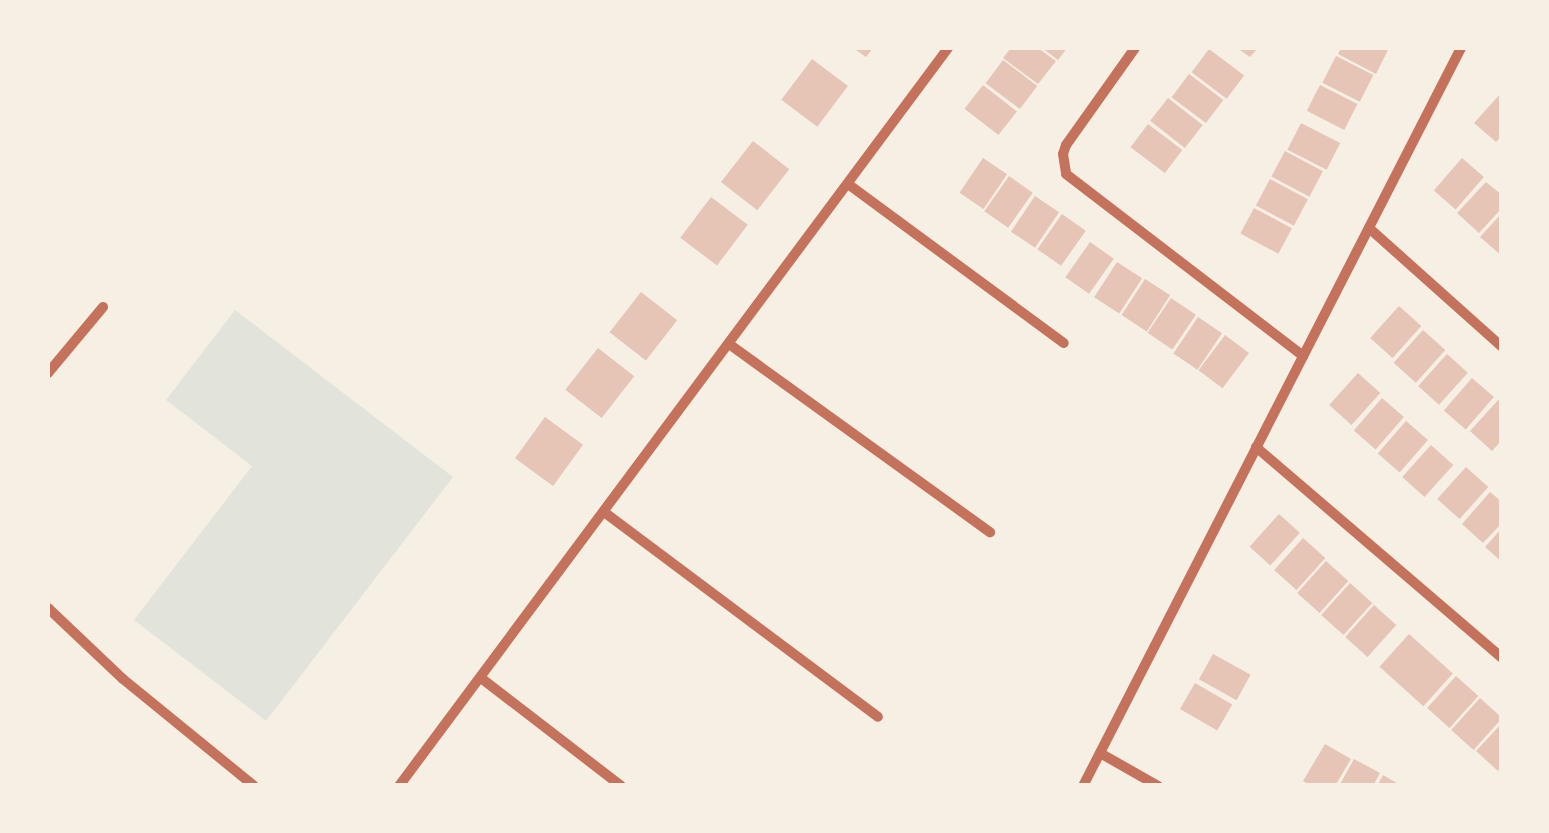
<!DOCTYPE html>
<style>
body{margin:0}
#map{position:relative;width:1549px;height:833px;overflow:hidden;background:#f6efe4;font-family:Figtree,sans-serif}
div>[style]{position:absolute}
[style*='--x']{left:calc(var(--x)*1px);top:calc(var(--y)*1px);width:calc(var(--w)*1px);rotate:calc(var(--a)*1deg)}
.green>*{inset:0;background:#e2e4dc}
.building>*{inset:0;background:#e6c5b7;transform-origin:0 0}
.minor>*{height:10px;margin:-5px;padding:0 5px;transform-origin:5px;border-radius:5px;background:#c5725c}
span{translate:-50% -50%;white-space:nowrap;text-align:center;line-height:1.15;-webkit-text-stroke:10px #f6efe4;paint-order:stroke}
.frame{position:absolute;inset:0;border:50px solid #f6efe4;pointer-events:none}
</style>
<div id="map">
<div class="green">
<div style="clip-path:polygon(235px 310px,453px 477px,266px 721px,134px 620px,252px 466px,166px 400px)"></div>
</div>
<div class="building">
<div style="clip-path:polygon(853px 48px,873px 48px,866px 57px)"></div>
<div style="clip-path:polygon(1011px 48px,1038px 48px,1056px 61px,1038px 84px,1003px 58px)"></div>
<div style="clip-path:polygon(1042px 48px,1067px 48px,1058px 60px)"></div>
<div style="clip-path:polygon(1237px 48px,1258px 48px,1250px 57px)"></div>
<div style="clip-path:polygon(1341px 48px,1389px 48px,1376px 74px,1338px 54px)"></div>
<div style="left:1209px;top:49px;width:44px;height:29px;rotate:37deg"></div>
<div style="left:1336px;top:56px;width:42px;height:30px;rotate:27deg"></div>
<div style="left:812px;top:59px;width:45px;height:51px;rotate:37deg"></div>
<div style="left:1003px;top:60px;width:43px;height:29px;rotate:37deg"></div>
<div style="left:1189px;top:74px;width:43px;height:29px;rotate:37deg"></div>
<div style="left:983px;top:85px;width:43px;height:30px;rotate:38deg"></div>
<div style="left:1320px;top:85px;width:42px;height:29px;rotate:27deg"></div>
<div style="clip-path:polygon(1502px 92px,1502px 136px,1496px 142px,1474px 123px)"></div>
<div style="left:1168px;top:98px;width:44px;height:29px;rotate:38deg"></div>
<div style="left:1301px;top:123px;width:44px;height:30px;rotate:27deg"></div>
<div style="left:1148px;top:124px;width:43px;height:29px;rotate:37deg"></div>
<div style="left:753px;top:141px;width:46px;height:52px;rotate:38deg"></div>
<div style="left:1285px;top:151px;width:43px;height:29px;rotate:28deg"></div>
<div style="left:983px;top:158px;width:29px;height:42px;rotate:34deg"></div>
<div style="left:1462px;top:158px;width:29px;height:43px;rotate:41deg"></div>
<div style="left:1009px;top:176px;width:29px;height:43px;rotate:35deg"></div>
<div style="left:1270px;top:179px;width:43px;height:30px;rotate:28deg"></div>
<div style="clip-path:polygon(1486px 182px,1502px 195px,1502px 208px,1479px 233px,1457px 213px)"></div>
<div style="left:1035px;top:196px;width:29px;height:43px;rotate:34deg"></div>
<div style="left:711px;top:197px;width:46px;height:51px;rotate:37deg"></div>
<div style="left:1254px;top:208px;width:43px;height:29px;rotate:28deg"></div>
<div style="clip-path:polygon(1502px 213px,1502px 256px,1480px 237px)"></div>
<div style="left:1062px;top:214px;width:29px;height:43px;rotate:35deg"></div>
<div style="left:1090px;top:242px;width:29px;height:43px;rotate:35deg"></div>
<div style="left:1117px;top:262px;width:30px;height:42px;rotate:33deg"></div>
<div style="left:1145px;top:279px;width:30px;height:43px;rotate:33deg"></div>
<div style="left:641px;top:292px;width:46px;height:51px;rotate:38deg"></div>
<div style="left:1171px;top:298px;width:30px;height:42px;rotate:34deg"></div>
<div style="left:1399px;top:306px;width:30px;height:43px;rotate:42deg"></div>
<div style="left:1198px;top:317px;width:29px;height:44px;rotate:34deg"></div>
<div style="left:1423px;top:330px;width:30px;height:44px;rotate:42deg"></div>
<div style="left:1225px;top:335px;width:30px;height:44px;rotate:37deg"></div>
<div style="left:598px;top:348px;width:46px;height:53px;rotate:38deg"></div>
<div style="left:1447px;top:354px;width:28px;height:43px;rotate:42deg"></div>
<div style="left:1358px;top:373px;width:30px;height:43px;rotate:42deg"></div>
<div style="left:1472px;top:378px;width:29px;height:43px;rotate:41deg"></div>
<div style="left:1382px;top:398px;width:29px;height:43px;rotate:41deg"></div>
<div style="clip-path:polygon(1499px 399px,1502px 440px,1492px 451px,1470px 431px)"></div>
<div style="left:545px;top:417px;width:47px;height:51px;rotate:36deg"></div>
<div style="left:1406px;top:421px;width:29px;height:43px;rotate:41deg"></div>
<div style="left:1431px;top:445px;width:30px;height:43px;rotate:42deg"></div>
<div style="left:1466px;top:467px;width:30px;height:43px;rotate:42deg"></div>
<div style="clip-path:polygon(1490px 492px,1502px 502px,1502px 523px,1483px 543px,1462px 524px)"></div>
<div style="left:1279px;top:514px;width:28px;height:44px;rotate:42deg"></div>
<div style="clip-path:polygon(1502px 528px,1502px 562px,1485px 547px)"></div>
<div style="left:1303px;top:538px;width:30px;height:43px;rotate:42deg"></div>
<div style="left:1326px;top:561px;width:30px;height:43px;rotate:42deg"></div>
<div style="left:1350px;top:583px;width:30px;height:43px;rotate:42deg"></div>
<div style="left:1374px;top:605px;width:30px;height:43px;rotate:42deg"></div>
<div style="left:1409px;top:634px;width:59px;height:44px;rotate:42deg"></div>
<div style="left:1213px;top:654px;width:43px;height:29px;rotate:29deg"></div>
<div style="left:1456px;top:676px;width:30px;height:43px;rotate:42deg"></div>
<div style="left:1195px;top:683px;width:43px;height:30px;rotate:30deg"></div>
<div style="left:1480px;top:698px;width:30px;height:43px;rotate:42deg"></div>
<div style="clip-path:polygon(1502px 723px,1502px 767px,1498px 771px,1476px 751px)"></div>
<div style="clip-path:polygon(1325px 744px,1351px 759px,1335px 786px,1311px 786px,1303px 781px)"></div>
<div style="clip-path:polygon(1354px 759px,1380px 773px,1373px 786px,1339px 786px)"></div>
<div style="clip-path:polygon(1383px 775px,1402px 786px,1377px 786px)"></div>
</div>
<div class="minor">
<div style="--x:1135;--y:48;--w:119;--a:125.4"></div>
<div style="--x:1066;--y:145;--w:9;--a:108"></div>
<div style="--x:1063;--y:154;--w:20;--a:81"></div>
<div style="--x:1066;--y:174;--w:299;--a:37.5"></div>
<div style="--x:848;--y:184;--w:268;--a:36.4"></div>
<div style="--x:1369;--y:228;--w:178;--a:41.8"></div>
<div style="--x:729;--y:344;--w:322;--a:35.8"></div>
<div style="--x:48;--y:373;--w:86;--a:-50.2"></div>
<div style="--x:1256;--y:447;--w:324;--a:40.6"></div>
<div style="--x:604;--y:512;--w:342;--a:36.8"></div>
<div style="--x:48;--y:608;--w:103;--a:43.4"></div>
<div style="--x:123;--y:679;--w:169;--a:39.2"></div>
<div style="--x:481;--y:678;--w:177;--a:37.6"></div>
<div style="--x:1100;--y:753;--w:67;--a:29.6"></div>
<div style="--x:399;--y:786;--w:920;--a:-53.35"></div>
<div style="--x:1083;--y:786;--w:829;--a:-62.88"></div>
</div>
<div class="frame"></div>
</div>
